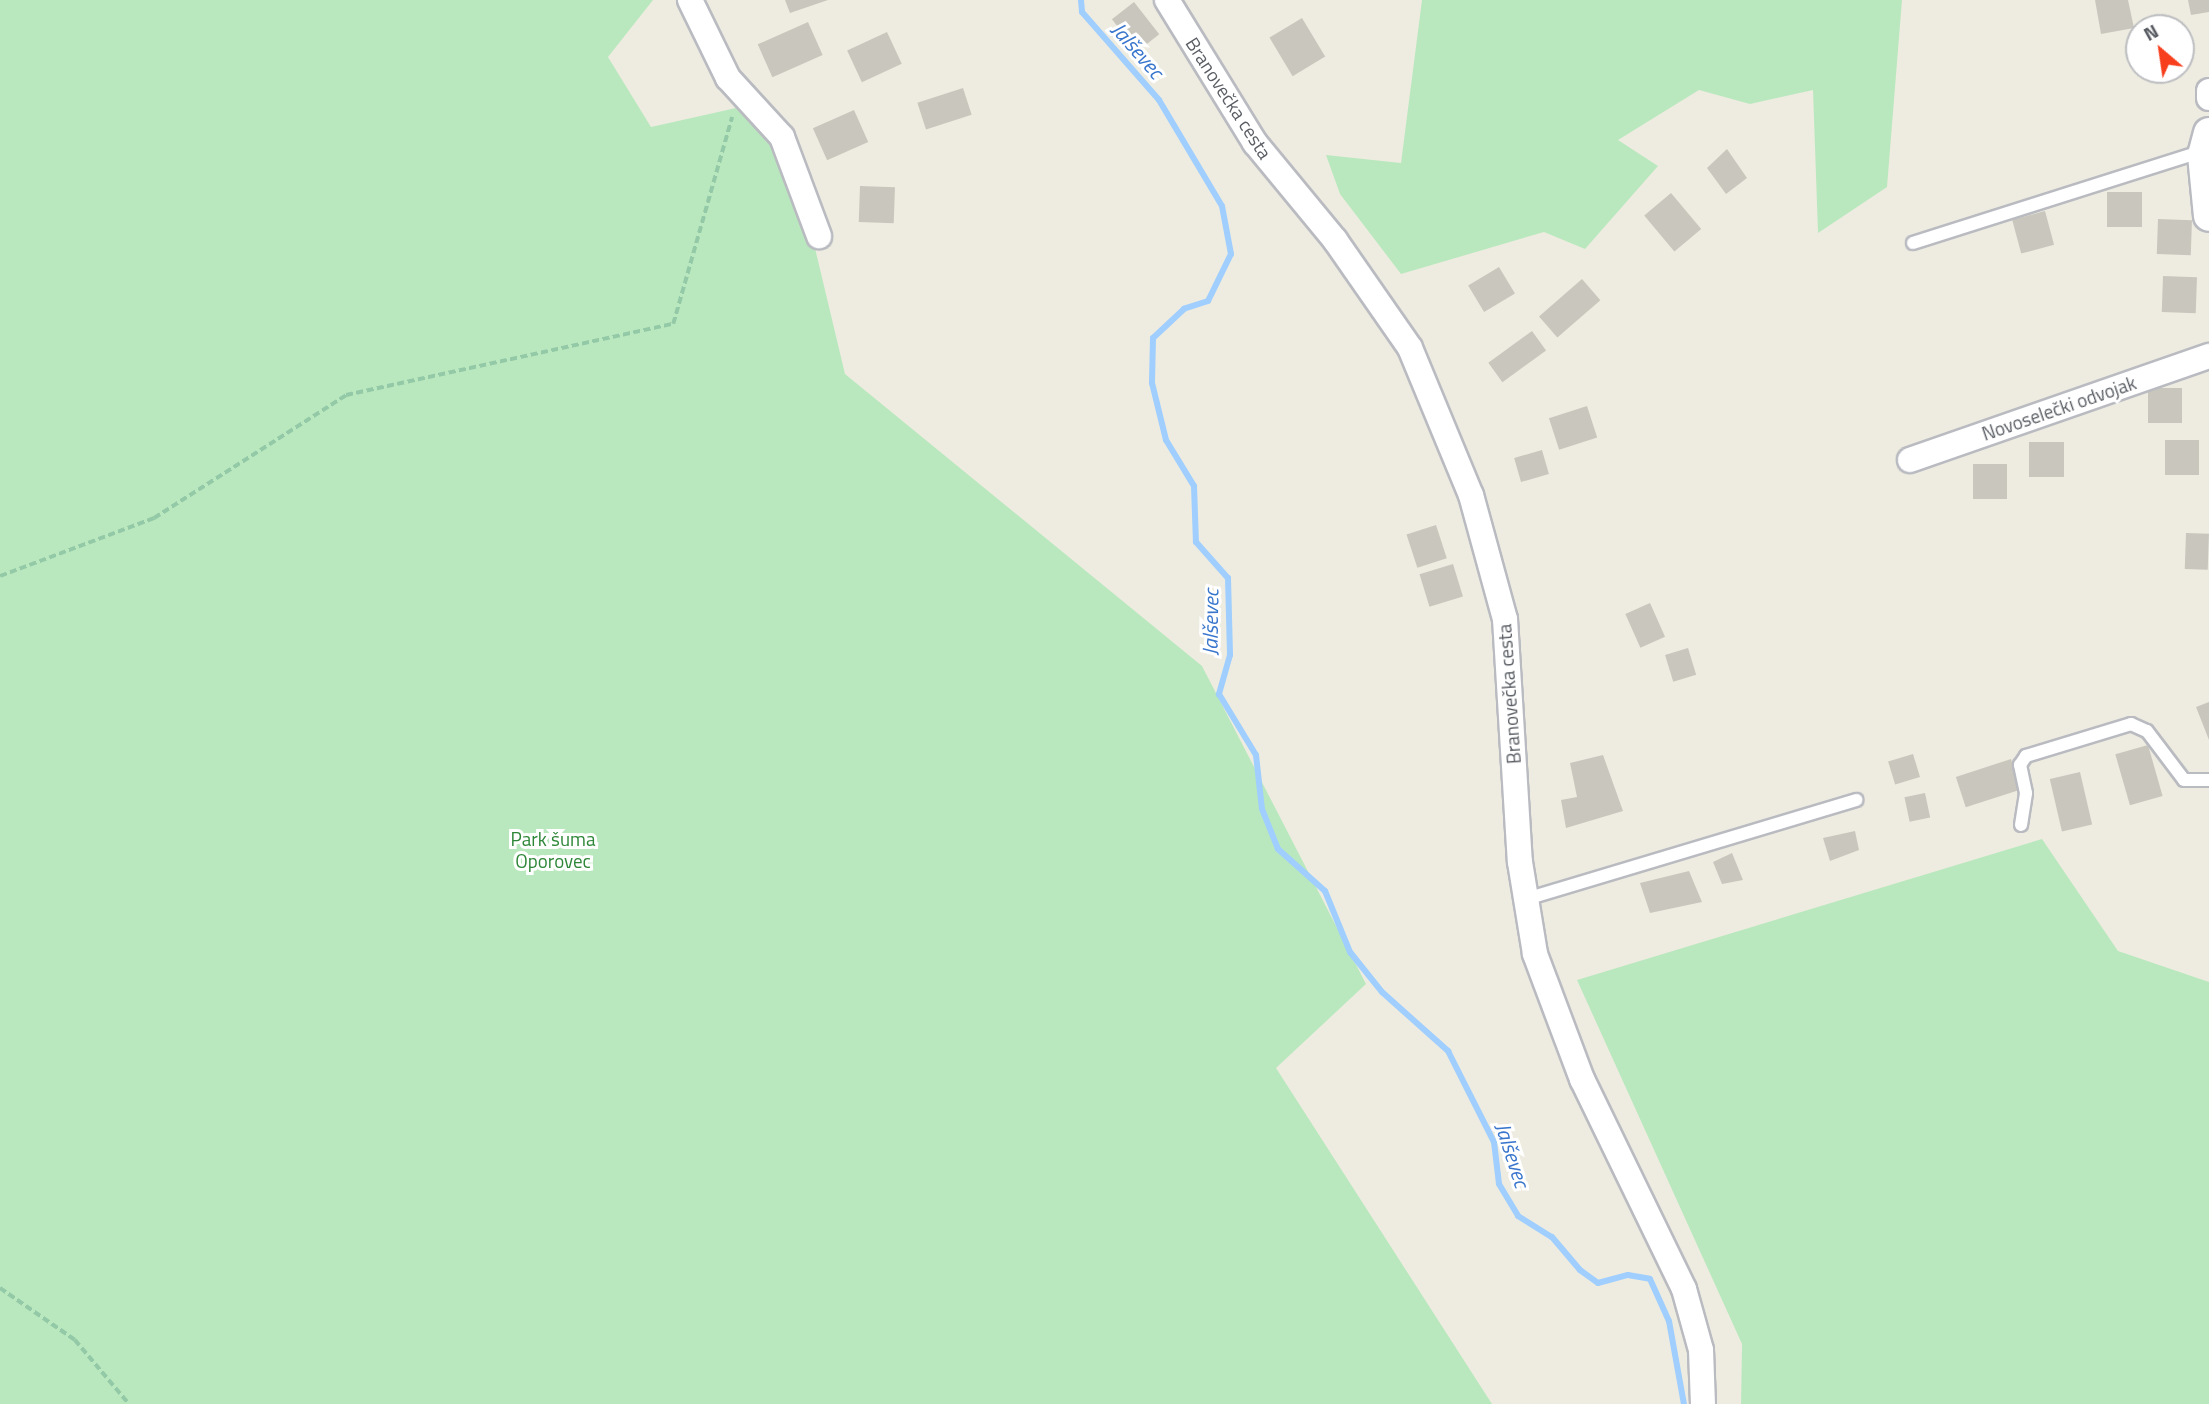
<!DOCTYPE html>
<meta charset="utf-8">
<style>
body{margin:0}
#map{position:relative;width:2209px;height:1404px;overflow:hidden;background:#eeece0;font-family:"Titillium Web",sans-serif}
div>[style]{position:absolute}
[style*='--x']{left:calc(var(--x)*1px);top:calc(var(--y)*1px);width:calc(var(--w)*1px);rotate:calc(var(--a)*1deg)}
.green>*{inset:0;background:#bae8be}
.stream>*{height:6px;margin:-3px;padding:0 3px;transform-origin:3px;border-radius:3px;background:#9fceff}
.building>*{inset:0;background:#c9c6be;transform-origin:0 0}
.path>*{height:3.5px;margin-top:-1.75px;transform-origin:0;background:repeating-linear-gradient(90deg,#93c9a6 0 7px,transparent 0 10.5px)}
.roads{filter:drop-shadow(2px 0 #b9bbc1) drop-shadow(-2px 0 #b9bbc1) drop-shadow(0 2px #b9bbc1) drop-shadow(0 -2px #b9bbc1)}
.service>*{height:12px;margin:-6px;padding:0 6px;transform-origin:6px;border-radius:6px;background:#fff}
.minor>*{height:24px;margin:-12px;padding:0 12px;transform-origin:12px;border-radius:12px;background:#fff}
.tertiary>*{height:30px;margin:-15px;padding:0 15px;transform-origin:15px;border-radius:15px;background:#fff}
span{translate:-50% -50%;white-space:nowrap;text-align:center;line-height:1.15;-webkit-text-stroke:6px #fff;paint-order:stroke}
.street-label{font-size:19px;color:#595d63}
.park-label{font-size:19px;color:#2e8738}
.water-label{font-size:21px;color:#3875cc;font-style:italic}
.north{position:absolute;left:2125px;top:14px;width:70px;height:70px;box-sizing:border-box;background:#fff;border:2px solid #bdbec1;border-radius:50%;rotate:331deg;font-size:19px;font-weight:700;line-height:28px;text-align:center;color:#595d63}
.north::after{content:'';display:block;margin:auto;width:24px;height:32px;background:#f83f1d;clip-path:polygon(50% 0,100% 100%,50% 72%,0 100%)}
</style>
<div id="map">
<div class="green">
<div style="clip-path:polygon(0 0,653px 0,608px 57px,651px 127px,736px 108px,794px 160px,845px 374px,1202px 666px,1366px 984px,1276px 1068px,1492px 1404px,0 1404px)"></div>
<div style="clip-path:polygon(1422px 0,1902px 0,1887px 187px,1818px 233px,1813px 90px,1750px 104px,1699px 90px,1618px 140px,1658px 166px,1585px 249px,1544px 232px,1401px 274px,1340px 194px,1326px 155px,1401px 163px)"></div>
<div style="clip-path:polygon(2042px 839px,2118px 951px,2209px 982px,2209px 1404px,1741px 1404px,1742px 1344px,1577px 980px)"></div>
</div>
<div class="stream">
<div style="--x:1081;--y:0;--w:12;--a:85"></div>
<div style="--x:1082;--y:12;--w:117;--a:48.8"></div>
<div style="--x:1159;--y:100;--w:123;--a:59.3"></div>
<div style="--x:1222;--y:206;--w:49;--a:79.4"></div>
<div style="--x:1231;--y:254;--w:52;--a:116.1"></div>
<div style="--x:1208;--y:301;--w:25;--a:162"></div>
<div style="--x:1184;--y:309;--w:42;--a:136.9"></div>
<div style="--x:1153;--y:338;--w:45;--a:91.3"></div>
<div style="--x:1152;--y:383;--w:59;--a:76.2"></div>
<div style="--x:1166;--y:440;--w:54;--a:58.7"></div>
<div style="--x:1194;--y:486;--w:56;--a:88"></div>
<div style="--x:1196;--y:542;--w:48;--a:48.4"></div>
<div style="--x:1228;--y:578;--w:77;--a:88.5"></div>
<div style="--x:1230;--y:655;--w:41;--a:105.8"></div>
<div style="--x:1219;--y:694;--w:71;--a:58.8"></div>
<div style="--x:1256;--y:755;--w:54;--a:83.7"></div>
<div style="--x:1262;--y:809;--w:43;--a:68.2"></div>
<div style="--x:1278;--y:849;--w:63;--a:41.8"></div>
<div style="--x:1325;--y:891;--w:66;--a:67.7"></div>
<div style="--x:1350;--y:952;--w:51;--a:51.3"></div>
<div style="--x:1382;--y:992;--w:89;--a:41.8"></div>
<div style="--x:1448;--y:1051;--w:102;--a:63.2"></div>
<div style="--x:1494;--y:1142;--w:42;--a:83.2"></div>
<div style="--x:1499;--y:1184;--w:37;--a:59"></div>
<div style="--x:1518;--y:1216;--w:40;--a:32"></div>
<div style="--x:1552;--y:1237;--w:43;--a:49.7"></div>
<div style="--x:1580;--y:1270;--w:22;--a:36"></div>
<div style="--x:1598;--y:1283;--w:31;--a:-15"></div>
<div style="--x:1628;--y:1275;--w:22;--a:10"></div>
<div style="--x:1650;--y:1279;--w:46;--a:65.7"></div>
<div style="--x:1669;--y:1321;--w:84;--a:79.8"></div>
</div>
<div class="building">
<div style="clip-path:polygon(785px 0,828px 0,790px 13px)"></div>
<div style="clip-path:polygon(2095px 0,2128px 0,2134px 28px,2101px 34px)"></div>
<div style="clip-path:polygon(2188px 0,2209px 0,2209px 12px,2191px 15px)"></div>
<div style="left:1134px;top:2px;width:41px;height:28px;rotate:52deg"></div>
<div style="left:1302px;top:18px;width:45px;height:38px;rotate:59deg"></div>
<div style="left:808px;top:22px;width:36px;height:55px;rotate:66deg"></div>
<div style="left:887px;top:32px;width:35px;height:44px;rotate:65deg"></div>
<div style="left:963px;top:88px;width:28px;height:48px;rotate:72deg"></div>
<div style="left:854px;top:110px;width:35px;height:45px;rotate:66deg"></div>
<div style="clip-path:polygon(1727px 149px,1747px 178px,1726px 194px,1707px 168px)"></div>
<div style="left:860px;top:186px;width:35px;height:36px;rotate:2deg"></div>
<div style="left:2107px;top:192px;width:35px;height:35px"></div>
<div style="left:1671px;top:193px;width:47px;height:35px;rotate:50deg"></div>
<div style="left:2045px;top:211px;width:35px;height:34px;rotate:75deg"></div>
<div style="left:2158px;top:219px;width:34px;height:35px;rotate:2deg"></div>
<div style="left:1499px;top:267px;width:31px;height:36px;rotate:59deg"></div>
<div style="left:2163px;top:276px;width:34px;height:36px;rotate:2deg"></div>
<div style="left:1582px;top:279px;width:28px;height:57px;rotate:49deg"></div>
<div style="left:1532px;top:331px;width:24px;height:54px;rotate:54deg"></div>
<div style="left:2148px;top:388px;width:34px;height:35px"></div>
<div style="left:1587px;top:406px;width:33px;height:40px;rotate:72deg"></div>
<div style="left:2165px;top:440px;width:34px;height:35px"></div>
<div style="left:2029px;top:442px;width:35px;height:35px"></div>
<div style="left:1542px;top:450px;width:25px;height:29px;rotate:74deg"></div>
<div style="left:1973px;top:464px;width:34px;height:35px"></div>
<div style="left:1436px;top:525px;width:35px;height:31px;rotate:72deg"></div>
<div style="left:2186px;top:533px;width:23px;height:36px;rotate:2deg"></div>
<div style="left:1453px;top:564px;width:34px;height:35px;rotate:73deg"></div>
<div style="left:1650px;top:603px;width:37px;height:27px;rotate:66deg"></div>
<div style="left:1688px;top:648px;width:28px;height:24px;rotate:73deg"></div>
<div style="clip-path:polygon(2209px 702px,2209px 740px,2196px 707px)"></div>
<div style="left:2148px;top:745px;width:53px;height:34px;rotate:74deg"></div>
<div style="left:1913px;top:754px;width:24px;height:26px;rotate:73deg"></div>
<div style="clip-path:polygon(1603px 755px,1623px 811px,1566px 828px,1561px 800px,1577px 797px,1570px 763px)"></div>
<div style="left:2011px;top:759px;width:32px;height:58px;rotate:72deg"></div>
<div style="left:2080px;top:772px;width:54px;height:31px;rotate:77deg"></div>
<div style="left:1925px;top:793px;width:25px;height:21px;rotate:78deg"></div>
<div style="clip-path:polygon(1855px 831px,1859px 850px,1830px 861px,1823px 838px)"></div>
<div style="clip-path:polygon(1732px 853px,1743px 880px,1722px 884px,1713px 862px)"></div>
<div style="clip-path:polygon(1689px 871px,1702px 902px,1650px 913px,1640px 883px)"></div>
</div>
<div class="path">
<div style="--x:0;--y:576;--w:165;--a:-20.6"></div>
<div style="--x:154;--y:518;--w:228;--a:-32.6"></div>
<div style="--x:346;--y:395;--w:335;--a:-12.3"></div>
<div style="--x:673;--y:324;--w:215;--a:-74.1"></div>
<div style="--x:0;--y:1288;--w:91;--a:34.7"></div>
<div style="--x:75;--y:1340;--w:84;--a:49.8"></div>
</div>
<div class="roads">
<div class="service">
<div style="--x:1913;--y:243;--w:304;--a:-17.6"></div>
<div style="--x:2021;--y:825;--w:32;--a:-81"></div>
<div style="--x:2026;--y:793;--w:29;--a:-102"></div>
<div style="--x:2020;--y:765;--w:11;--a:-56"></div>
<div style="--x:2026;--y:756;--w:110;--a:-16.9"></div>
<div style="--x:2131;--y:724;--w:17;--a:24"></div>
<div style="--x:2147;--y:731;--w:61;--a:52.9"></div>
<div style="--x:2184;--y:780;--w:25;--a:0"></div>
<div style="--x:1526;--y:899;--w:345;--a:-16.7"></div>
</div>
<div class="minor">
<div style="--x:690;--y:0;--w:87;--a:64"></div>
<div style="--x:728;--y:78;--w:80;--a:47.5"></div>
<div style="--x:782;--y:137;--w:106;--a:69.5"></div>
<div style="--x:1167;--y:0;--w:168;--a:58.4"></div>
<div style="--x:1255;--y:143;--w:126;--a:50.5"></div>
<div style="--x:1335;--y:240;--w:131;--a:55.2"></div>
<div style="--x:1410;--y:348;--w:159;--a:67.5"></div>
<div style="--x:1471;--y:495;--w:129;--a:74.7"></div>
<div style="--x:1505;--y:619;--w:243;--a:86.5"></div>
<div style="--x:1520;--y:862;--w:93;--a:80.7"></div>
<div style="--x:1535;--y:954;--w:134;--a:69.4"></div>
<div style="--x:1582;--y:1079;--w:233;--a:64.1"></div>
<div style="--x:1684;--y:1289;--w:63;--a:74.4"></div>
<div style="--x:1701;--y:1350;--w:54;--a:87.9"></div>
<div style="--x:2209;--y:91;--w:7;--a:90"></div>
<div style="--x:1910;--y:460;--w:317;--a:-19.2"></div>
</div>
<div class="tertiary">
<div style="--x:2209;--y:133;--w:23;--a:105"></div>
<div style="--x:2203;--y:155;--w:61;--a:84.4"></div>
</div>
</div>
<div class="street-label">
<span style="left:1229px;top:98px;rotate:57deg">Branovečka cesta</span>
<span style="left:2059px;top:408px;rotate:-19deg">Novoselečki odvojak</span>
<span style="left:1509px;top:694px;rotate:-94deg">Branovečka cesta</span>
</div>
<div class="park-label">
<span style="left:553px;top:850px">Park šuma<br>Oporovec</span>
</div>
<div class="water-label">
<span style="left:1138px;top:50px;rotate:49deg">Jalševec</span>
<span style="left:1210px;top:622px;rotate:-89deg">Jalševec</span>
<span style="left:1513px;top:1155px;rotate:72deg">Jalševec</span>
</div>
<div class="north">N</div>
</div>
